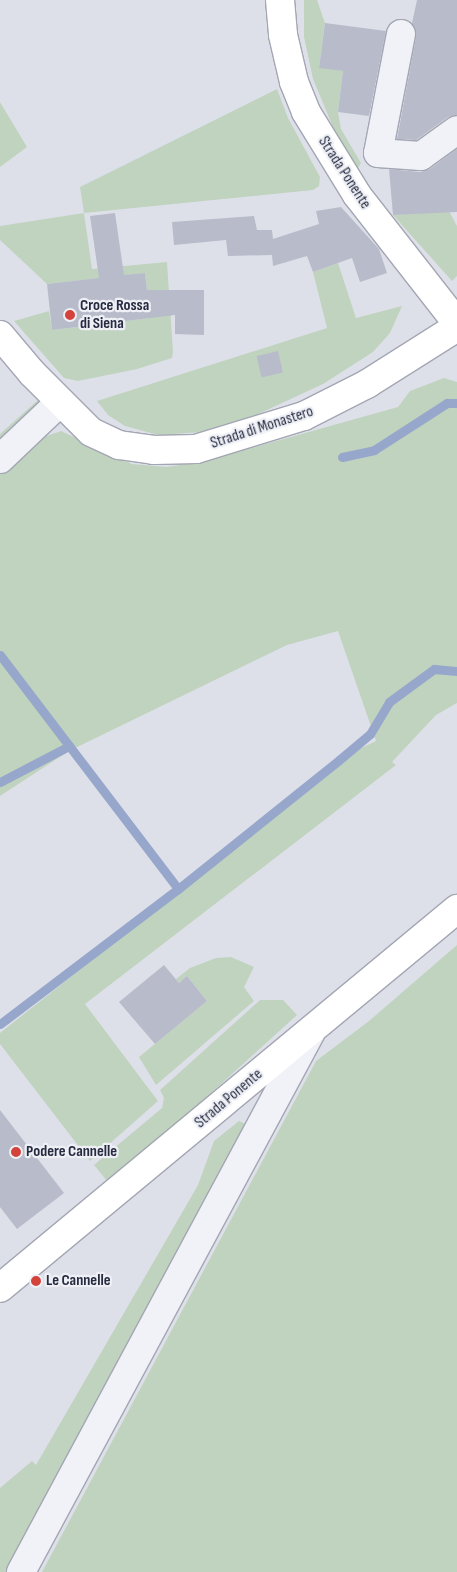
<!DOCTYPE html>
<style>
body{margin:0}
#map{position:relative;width:457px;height:1572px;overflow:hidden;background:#dee0e9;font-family:"Sofia Sans Condensed",sans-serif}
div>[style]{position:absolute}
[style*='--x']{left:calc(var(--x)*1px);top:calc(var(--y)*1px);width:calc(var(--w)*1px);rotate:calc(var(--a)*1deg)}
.green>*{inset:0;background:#c0d3bf}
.stream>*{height:9px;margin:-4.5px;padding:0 4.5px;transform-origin:4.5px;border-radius:4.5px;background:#97a6cb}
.building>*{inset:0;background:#b8bbc9;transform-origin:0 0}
.roads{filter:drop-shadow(1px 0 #a3a6b3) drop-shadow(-1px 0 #a3a6b3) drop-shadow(0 1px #a3a6b3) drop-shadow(0 -1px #a3a6b3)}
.minor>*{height:28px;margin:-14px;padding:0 14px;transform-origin:14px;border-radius:14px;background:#f1f2f7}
.major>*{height:28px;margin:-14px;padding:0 14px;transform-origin:14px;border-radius:14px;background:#fff}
.dots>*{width:14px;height:14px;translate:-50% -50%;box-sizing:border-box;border:2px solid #eef0f6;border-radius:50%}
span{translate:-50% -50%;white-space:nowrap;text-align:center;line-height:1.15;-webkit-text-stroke:4.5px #eef0f6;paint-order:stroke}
.street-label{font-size:16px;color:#272b40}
.poi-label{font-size:16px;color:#272b40;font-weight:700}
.left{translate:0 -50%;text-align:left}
</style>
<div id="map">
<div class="green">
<div style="clip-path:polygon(304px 0,317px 0,325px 23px,319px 67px,343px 71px,338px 112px,341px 129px,361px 163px,358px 168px,335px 132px,313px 79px,304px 37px)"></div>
<div style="clip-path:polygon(277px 89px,288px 118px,320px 177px,319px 186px,313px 190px,84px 213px,92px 269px,167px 262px,173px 352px,172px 358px,137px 369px,78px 381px,64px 378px,14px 321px,49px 311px,52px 330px,150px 318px,145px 273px,47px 284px,0 240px,0 226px,84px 213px,80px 187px)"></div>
<div style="clip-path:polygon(0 102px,27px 147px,0 167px)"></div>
<div style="clip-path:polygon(449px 211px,457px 226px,457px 276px,452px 281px,393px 215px)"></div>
<div style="clip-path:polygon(338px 263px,356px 318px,402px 306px,390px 333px,373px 352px,323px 384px,252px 417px,203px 432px,158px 435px,125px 426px,108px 415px,97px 401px,327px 328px,313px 272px)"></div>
<div style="clip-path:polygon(444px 378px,457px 382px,457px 703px,436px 715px,392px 762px,396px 765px,85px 1004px,158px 1101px,90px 1161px,0 1044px,0 1033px,357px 750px,376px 741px,338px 631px,287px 645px,69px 751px,0 796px,0 471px,32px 441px,61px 431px,132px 464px,167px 467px,205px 461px,398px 407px,410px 391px)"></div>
<div style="clip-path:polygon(38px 400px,42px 404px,0 445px,0 434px)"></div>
<div style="clip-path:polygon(457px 945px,457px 1572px,42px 1572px,316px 1061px,369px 1021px)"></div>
<div style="clip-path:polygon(231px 957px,254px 967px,244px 987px,254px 1001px,156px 1085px,139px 1057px,207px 1001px,187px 976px,179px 983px,176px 979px,190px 968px,216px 958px)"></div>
<div style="clip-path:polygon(260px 1000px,283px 1000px,297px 1015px,178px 1123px,107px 1181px,94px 1165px,162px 1108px,164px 1098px,160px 1090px)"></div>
<div style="clip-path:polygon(239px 1121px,246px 1124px,9px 1572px,0 1572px,0 1488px,32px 1461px,36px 1465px,198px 1185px,214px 1141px)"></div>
</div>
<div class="stream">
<div style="--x:342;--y:457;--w:33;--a:-12"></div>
<div style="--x:374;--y:450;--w:87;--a:-32.8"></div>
<div style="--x:447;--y:403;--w:10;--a:0"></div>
<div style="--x:0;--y:655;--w:294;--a:52.7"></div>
<div style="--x:0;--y:782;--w:78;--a:-27.6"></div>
<div style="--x:0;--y:1024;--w:223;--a:-37.2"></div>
<div style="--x:178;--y:889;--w:206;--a:-38.7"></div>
<div style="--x:339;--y:760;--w:40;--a:-40"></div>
<div style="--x:370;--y:734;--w:37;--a:-59"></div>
<div style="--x:389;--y:702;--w:56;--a:-36.3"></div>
<div style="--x:434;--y:669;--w:23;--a:5"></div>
</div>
<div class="building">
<div style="clip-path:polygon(417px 0,457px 0,457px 115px,448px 117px,416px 140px,397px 139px,416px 37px,412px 23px)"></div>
<div style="clip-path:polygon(325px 23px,386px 31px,369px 116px,338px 112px,343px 71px,319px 68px)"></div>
<div style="clip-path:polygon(457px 149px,457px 212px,393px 215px,389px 169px,420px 172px,430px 169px)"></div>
<div style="clip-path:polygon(341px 207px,379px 249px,387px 273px,360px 282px,352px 258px,313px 272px,307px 256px,273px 266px,272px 255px,228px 256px,226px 240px,174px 245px,172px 222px,254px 216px,257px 230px,272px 230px,273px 239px,319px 224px,316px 211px)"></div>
<div style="clip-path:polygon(115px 213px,124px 275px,145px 273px,147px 290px,204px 290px,204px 335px,175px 334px,175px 315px,52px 330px,47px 284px,99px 278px,90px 216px)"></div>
<div style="left:278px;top:351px;width:22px;height:22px;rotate:77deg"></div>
<div style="clip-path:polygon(164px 965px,179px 983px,187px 976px,207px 1001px,155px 1044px,119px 1002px)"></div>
<div style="clip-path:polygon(0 1110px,64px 1193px,17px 1229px,0 1207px)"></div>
</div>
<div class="roads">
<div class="minor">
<div style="--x:401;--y:34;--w:121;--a:100.9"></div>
<div style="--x:378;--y:153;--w:43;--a:4"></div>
<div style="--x:421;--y:156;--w:44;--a:-35.8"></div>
<div style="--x:0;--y:459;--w:83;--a:-43.5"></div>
<div style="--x:21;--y:1572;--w:613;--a:-61.76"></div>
</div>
<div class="major">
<div style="--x:280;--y:0;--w:35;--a:85"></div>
<div style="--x:283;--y:35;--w:48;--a:76.8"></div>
<div style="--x:294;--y:82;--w:32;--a:68"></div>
<div style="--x:306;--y:112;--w:97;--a:58.4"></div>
<div style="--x:357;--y:195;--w:162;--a:52"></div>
<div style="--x:0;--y:335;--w:50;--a:49.9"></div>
<div style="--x:32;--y:373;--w:83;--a:45"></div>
<div style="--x:91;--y:432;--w:31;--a:25"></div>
<div style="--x:119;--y:445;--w:35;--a:8"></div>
<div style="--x:154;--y:450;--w:42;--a:-1.4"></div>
<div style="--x:196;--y:449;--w:113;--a:-17"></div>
<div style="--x:304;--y:416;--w:71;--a:-26.9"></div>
<div style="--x:367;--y:384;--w:107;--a:-32.3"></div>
<div style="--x:0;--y:1288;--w:594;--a:-39.67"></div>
</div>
</div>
<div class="dots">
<div style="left:70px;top:315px;background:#d4423c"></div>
<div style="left:16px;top:1152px;background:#d4423c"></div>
<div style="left:36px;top:1281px;background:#d4423c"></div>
</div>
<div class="street-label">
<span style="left:344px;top:173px;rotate:57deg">Strada Ponente</span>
<span style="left:262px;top:428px;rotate:-18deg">Strada di Monastero</span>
<span style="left:229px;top:1099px;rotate:-40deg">Strada Ponente</span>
</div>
<div class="poi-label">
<span class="left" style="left:80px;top:315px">Croce Rossa<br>di Siena</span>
<span class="left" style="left:26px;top:1152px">Podere Cannelle</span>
<span class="left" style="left:46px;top:1281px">Le Cannelle</span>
</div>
</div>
